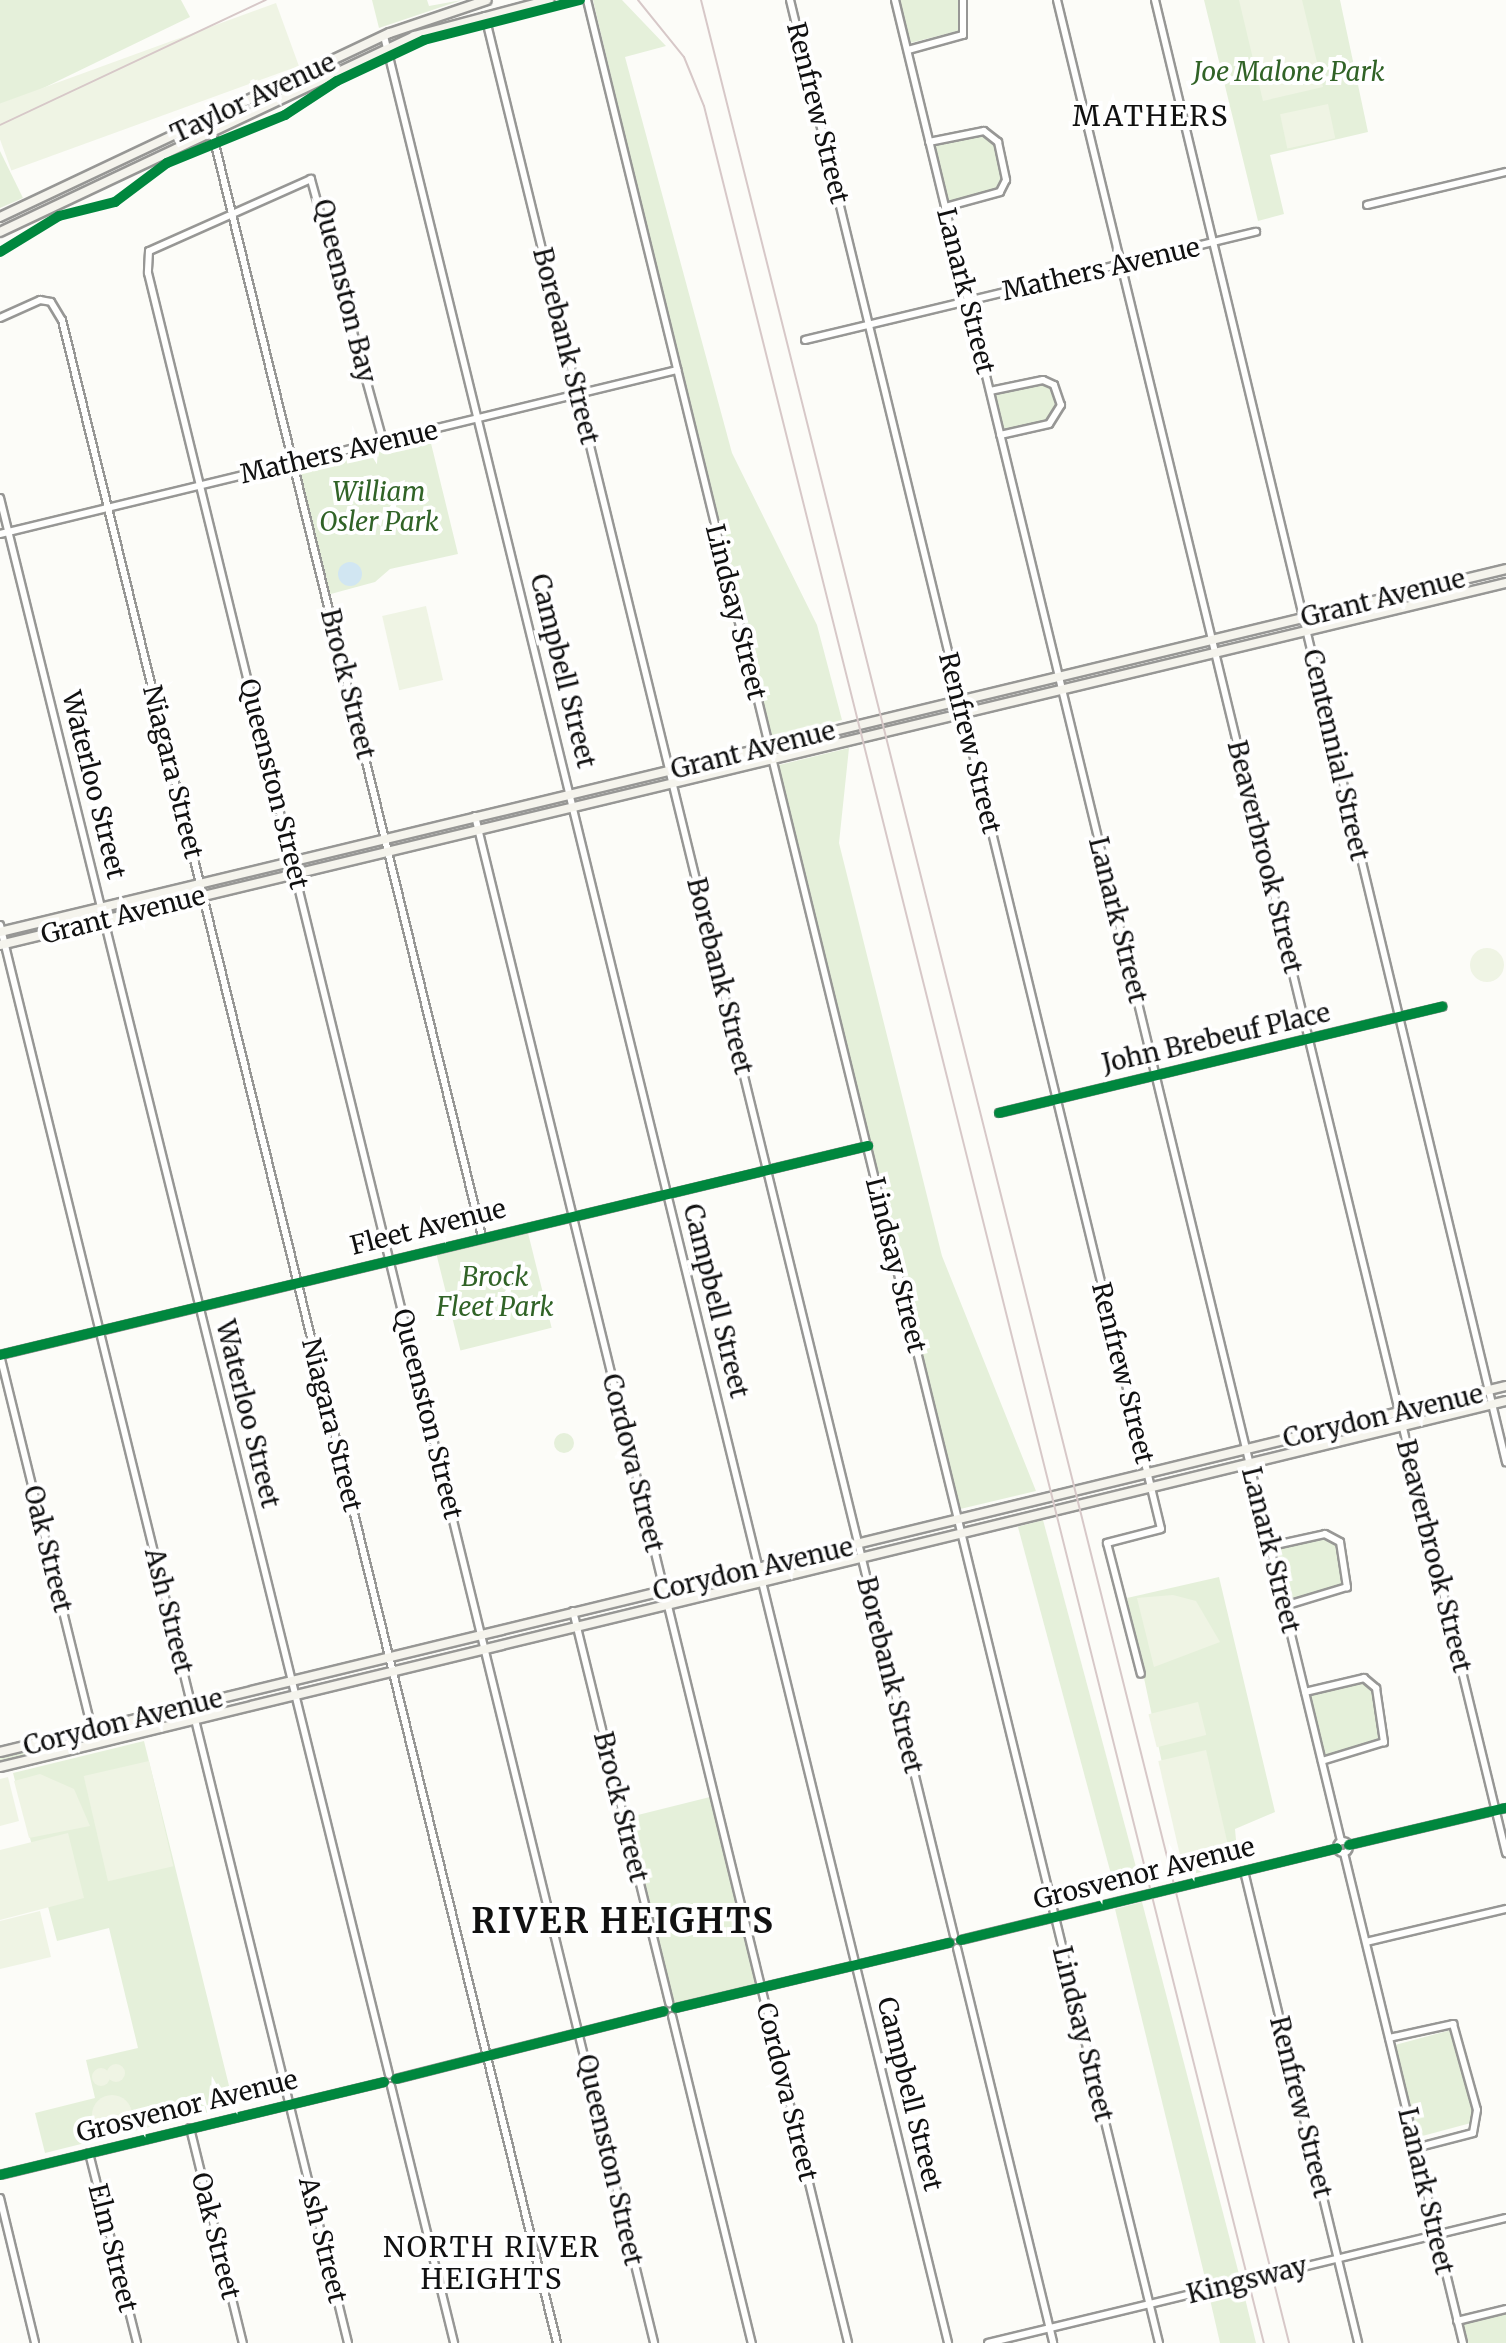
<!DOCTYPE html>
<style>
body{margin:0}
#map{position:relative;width:1506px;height:2343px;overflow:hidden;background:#fcfcf8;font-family:Merriweather,serif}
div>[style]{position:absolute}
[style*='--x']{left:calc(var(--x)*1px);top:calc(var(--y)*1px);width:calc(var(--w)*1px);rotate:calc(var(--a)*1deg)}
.green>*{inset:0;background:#e5f0da;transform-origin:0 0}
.round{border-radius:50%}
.pitch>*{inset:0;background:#eff4e4;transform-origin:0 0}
.water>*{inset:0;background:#d1e6f2}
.roads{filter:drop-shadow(2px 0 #979795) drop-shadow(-2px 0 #979795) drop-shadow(0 2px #979795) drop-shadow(0 -2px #979795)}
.street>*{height:6px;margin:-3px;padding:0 3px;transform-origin:3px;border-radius:3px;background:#fffffe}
.street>.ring{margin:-3px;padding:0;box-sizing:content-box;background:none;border:6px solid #fffffe;border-radius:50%}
.secondary>*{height:8px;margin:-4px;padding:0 4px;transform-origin:4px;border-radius:4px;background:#f5f4ed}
.rail>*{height:2px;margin:-1px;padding:0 1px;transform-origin:1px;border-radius:1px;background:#d7c8c8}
.cycleway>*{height:10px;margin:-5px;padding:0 5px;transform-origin:5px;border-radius:5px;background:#00873e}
span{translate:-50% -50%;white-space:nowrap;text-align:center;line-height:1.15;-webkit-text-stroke:8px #fff;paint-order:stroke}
.park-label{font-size:26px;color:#316327;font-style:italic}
.street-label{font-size:26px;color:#111}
.neighbourhood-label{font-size:28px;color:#111;letter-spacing:2px}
.district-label{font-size:34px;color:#111;font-weight:700;letter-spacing:2px}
</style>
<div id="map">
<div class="green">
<div style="clip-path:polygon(0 0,181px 0,190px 17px,0 109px)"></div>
<div style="clip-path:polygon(372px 0,427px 0,429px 6px,462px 0,379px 28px)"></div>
<div style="clip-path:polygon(593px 0,622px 0,666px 46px,625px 57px,732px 453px,817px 625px,842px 720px,767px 738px)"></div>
<div style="clip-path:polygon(899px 0,959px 0,962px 30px,910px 43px)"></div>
<div style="clip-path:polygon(1204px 0,1340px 0,1368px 132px,1270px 155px,1284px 214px,1258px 221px)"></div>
<div style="clip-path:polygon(976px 131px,994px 136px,1006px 180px,1000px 192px,945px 207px,929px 142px)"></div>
<div style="clip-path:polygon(0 151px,23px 198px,0 208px)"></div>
<div style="clip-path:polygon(1043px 380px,1054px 385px,1057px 419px,1000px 435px,990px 391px)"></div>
<div style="clip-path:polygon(428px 431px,458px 554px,390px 569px,375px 582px,327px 595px,293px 461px)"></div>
<div style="clip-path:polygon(849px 748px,839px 843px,942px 1256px,1036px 1491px,956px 1510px,775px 766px)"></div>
<div style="left:526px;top:1225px;width:106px;height:94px;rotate:76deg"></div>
<div class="round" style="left:554px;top:1433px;width:20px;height:20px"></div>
<div style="left:1043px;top:1520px;width:379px;height:26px;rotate:75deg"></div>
<div style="clip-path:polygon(1325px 1534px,1340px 1542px,1347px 1587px,1284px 1606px,1271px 1546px)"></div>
<div style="clip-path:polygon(1219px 1577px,1275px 1812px,1235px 1829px,1238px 1862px,1186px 1876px,1127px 1598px)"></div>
<div style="clip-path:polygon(1358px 1679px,1374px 1684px,1385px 1729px,1380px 1746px,1322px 1761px,1306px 1692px)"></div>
<div style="clip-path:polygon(87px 1737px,85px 1741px,0 1761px,0 1756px)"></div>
<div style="clip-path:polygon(144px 1741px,234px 2106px,45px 2153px,35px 2113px,95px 2098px,86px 2060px,138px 2048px,109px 1928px,57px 1941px,13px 1773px)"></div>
<div style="left:714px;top:1796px;width:199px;height:93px;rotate:76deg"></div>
<div style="clip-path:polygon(1142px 1902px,1240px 2278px,1207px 2286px,1115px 1909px)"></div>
<div style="left:1451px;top:2030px;width:95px;height:59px;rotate:75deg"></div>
<div style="clip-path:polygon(1242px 2286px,1256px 2343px,1220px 2343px,1209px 2295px)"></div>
<div style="clip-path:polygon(1506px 2314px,1506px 2343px,1468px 2343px,1463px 2324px)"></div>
</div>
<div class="pitch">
<div style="clip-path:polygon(1239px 0,1302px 0,1323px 87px,1263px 101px)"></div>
<div style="left:276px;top:3px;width:67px;height:306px;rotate:70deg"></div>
<div style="left:1328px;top:104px;width:35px;height:49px;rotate:78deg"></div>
<div style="left:426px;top:606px;width:76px;height:45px;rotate:77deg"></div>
<div class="round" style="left:1470px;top:948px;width:34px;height:34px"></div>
<div style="clip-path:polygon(1173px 1595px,1196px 1601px,1220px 1642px,1154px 1667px,1137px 1598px)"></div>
<div style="left:1198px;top:1702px;width:34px;height:51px;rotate:76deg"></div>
<div style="left:1206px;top:1750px;width:103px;height:49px;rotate:77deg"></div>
<div style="left:149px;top:1761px;width:108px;height:67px;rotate:77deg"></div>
<div style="clip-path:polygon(40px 1774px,74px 1789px,90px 1826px,29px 1838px,14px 1781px)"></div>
<div style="clip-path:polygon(8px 1777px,19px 1821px,0 1826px,0 1779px)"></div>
<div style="clip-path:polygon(68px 1833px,84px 1898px,0 1920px,0 1850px)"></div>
<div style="clip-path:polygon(40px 1911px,51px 1957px,0 1969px,0 1921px)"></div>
<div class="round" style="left:107px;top:2064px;width:18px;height:18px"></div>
<div class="round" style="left:92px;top:2068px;width:18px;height:18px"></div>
<div class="round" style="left:92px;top:2095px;width:40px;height:40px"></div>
</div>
<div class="water">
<div class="round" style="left:338px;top:562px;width:24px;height:24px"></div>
</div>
<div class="roads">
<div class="street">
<div style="--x:587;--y:0;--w:2412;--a:76.28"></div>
<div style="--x:790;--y:0;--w:1573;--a:76.36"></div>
<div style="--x:1161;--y:1529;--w:56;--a:165.5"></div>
<div style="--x:1107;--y:1543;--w:135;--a:75.5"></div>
<div style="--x:895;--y:0;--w:1894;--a:76.38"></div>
<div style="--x:1057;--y:0;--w:1907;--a:76.38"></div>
<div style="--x:1155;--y:0;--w:1504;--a:76.5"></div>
<div style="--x:485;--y:16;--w:1976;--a:76.27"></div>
<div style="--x:384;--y:36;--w:2375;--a:76.26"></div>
<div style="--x:908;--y:50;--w:57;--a:-15.3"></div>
<div style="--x:963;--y:35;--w:35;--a:-90"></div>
<div style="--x:212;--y:132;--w:1137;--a:76.26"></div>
<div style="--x:929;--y:142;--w:56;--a:-11.3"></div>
<div style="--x:984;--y:131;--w:18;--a:38"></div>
<div style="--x:998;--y:142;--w:39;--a:78"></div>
<div style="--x:1006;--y:180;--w:13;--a:117"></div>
<div style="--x:1000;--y:192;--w:57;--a:164.7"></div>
<div style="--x:1367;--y:205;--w:143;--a:-13.4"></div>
<div style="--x:0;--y:318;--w:44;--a:-24.2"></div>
<div style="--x:40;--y:300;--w:11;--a:10"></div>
<div style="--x:51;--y:302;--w:21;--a:59"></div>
<div style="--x:62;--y:320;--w:2083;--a:76.25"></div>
<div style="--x:805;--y:340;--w:464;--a:-13.5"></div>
<div style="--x:990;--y:391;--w:54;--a:-11.7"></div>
<div style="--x:1043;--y:380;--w:12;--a:24"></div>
<div style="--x:1054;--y:385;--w:21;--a:71"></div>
<div style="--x:1061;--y:405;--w:22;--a:122"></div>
<div style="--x:1049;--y:424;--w:50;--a:167.3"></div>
<div style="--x:383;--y:441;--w:272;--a:-105.4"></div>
<div style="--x:311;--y:179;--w:177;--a:156"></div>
<div style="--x:149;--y:251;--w:22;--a:93"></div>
<div style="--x:148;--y:273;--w:2131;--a:76.26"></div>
<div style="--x:0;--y:498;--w:1624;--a:76.14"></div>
<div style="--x:0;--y:534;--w:697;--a:-13.62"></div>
<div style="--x:475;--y:816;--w:1572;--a:76.27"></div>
<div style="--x:0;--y:925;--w:1460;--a:76.21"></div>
<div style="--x:999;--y:1113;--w:456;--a:-13.5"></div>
<div style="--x:0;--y:1355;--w:893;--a:-13.54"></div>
<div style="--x:0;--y:1355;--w:399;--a:76.2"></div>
<div style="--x:1271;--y:1546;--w:55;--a:-12.5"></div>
<div style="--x:1325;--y:1534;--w:17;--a:28"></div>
<div style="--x:1340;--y:1542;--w:46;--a:81.2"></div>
<div style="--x:1347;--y:1587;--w:66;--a:163.2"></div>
<div style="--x:573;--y:1611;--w:404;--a:76.2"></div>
<div style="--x:1305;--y:1692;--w:61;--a:-13.3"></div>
<div style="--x:1364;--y:1678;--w:16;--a:40"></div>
<div style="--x:1376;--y:1688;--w:55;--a:81.6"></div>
<div style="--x:1384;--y:1742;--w:65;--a:163"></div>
<div class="ring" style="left:1337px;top:1841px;width:6px;height:6px"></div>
<div style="--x:1349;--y:1845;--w:161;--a:-13.3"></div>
<div style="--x:1344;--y:1853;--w:504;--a:76.35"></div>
<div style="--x:1244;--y:1871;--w:486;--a:76.4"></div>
<div style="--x:961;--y:1940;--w:387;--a:-13.7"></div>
<div style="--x:1366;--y:1942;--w:144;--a:-13.3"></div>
<div style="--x:957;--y:1948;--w:406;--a:76.3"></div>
<div style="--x:676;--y:2008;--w:281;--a:-13.4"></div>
<div style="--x:672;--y:2016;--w:337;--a:76.3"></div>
<div style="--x:1389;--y:2038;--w:66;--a:-12.3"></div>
<div style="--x:1453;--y:2024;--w:89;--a:74.4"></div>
<div style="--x:1477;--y:2110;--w:23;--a:100"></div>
<div style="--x:1473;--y:2133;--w:59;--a:165.3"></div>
<div style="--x:396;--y:2079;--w:276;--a:-14.2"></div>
<div style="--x:391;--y:2086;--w:265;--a:76.2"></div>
<div style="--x:190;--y:2128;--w:221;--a:76.2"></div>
<div style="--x:89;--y:2153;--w:196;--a:75.8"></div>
<div style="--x:0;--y:2175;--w:395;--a:-13.6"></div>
<div style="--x:0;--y:2198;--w:149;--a:76.4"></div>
<div style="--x:1457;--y:2321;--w:50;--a:-13.8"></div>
<div style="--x:988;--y:2343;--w:533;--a:-13.57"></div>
</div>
<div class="secondary">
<div style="--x:0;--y:217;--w:431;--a:-25.3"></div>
<div style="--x:390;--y:33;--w:102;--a:-18.8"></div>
<div style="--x:0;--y:232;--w:458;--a:-25.3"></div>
<div style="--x:414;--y:36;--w:140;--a:-14.9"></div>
<div style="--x:0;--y:932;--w:1549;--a:-13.55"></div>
<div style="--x:0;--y:945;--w:1549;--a:-13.52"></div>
<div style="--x:0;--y:1752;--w:1550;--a:-13.66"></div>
<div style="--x:0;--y:1767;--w:1550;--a:-13.66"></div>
</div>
</div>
<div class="rail">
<div style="--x:638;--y:0;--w:73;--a:51.1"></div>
<div style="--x:684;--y:57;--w:53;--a:67.8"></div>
<div style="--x:704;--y:106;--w:2306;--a:75.95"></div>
<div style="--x:701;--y:0;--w:2416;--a:75.91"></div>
<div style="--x:0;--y:125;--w:294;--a:-25.2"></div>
</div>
<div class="cycleway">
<div style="--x:0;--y:252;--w:69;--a:-31.4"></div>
<div style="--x:59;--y:216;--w:58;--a:-14"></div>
<div style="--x:115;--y:202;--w:65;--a:-36.9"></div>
<div style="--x:167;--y:163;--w:127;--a:-22.1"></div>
<div style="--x:285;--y:115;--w:62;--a:-33.2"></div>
<div style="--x:337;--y:81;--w:96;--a:-25.2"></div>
<div style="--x:424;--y:40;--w:161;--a:-14.4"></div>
<div style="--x:999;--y:1113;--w:456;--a:-13.5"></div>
<div style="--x:0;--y:1355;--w:893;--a:-13.54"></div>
<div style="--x:1349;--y:1845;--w:161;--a:-13.3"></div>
<div style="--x:961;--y:1940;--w:387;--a:-13.7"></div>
<div style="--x:676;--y:2008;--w:281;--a:-13.4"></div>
<div style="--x:396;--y:2079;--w:276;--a:-14.2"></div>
<div style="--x:0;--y:2175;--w:395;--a:-13.6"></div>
</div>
<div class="park-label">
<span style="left:1289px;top:72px">Joe Malone Park</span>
<span style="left:379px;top:507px">William<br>Osler Park</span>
<span style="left:495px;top:1292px">Brock<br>Fleet Park</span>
</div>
<div class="street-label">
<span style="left:253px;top:98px;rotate:-25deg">Taylor Avenue</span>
<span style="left:818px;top:113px;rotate:76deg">Renfrew Street</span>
<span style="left:1101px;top:269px;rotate:-13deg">Mathers Avenue</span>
<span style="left:345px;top:291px;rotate:76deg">Queenston Bay</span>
<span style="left:966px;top:291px;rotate:76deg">Lanark Street</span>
<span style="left:566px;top:346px;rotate:76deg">Borebank Street</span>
<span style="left:339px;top:452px;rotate:-13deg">Mathers Avenue</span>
<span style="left:1383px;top:598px;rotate:-14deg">Grant Avenue</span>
<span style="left:736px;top:612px;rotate:76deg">Lindsay Street</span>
<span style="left:563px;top:671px;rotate:76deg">Campbell Street</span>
<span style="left:348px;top:684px;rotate:76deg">Brock Street</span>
<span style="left:970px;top:743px;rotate:76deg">Renfrew Street</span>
<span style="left:753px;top:750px;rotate:-14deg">Grant Avenue</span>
<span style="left:1336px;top:755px;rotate:77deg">Centennial Street</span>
<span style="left:173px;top:772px;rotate:76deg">Niagara Street</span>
<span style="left:274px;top:784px;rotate:76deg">Queenston Street</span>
<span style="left:94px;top:785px;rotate:76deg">Waterloo Street</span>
<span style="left:1265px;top:857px;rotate:76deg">Beaverbrook Street</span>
<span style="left:123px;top:915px;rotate:-14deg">Grant Avenue</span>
<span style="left:1118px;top:920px;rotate:76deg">Lanark Street</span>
<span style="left:720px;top:976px;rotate:76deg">Borebank Street</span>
<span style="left:1216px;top:1038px;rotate:-13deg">John Brebeuf Place</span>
<span style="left:428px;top:1227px;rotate:-14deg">Fleet Avenue</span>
<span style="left:896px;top:1265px;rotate:76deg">Lindsay Street</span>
<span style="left:716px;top:1301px;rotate:76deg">Campbell Street</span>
<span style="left:1123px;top:1373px;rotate:76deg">Renfrew Street</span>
<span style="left:248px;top:1414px;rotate:76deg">Waterloo Street</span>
<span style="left:428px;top:1414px;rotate:76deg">Queenston Street</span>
<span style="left:1383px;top:1416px;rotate:-13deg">Corydon Avenue</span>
<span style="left:332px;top:1425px;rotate:76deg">Niagara Street</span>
<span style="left:633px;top:1463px;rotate:76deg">Cordova Street</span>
<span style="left:48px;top:1549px;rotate:76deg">Oak Street</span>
<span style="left:1271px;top:1550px;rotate:76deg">Lanark Street</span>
<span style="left:1434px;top:1556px;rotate:76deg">Beaverbrook Street</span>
<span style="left:753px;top:1569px;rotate:-13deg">Corydon Avenue</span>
<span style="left:169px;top:1611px;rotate:76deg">Ash Street</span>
<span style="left:890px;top:1675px;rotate:76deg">Borebank Street</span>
<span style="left:123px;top:1722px;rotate:-14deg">Corydon Avenue</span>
<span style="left:621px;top:1807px;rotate:76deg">Brock Street</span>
<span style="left:1144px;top:1873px;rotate:-14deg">Grosvenor Avenue</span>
<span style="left:1083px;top:2034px;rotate:76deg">Lindsay Street</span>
<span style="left:787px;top:2092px;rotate:76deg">Cordova Street</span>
<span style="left:910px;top:2094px;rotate:76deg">Campbell Street</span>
<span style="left:187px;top:2106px;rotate:-14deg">Grosvenor Avenue</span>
<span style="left:1301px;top:2107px;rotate:76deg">Renfrew Street</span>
<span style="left:610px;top:2160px;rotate:77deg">Queenston Street</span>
<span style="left:1426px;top:2191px;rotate:77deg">Lanark Street</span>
<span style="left:216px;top:2236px;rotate:76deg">Oak Street</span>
<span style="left:323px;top:2240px;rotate:76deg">Ash Street</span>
<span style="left:113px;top:2248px;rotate:76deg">Elm Street</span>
<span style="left:1247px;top:2280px;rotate:-14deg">Kingsway</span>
</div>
<div class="neighbourhood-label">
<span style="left:1151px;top:116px">MATHERS</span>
<span style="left:492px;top:2263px">NORTH RIVER<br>HEIGHTS</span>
</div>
<div class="district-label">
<span style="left:623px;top:1922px">RIVER HEIGHTS</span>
</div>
</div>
